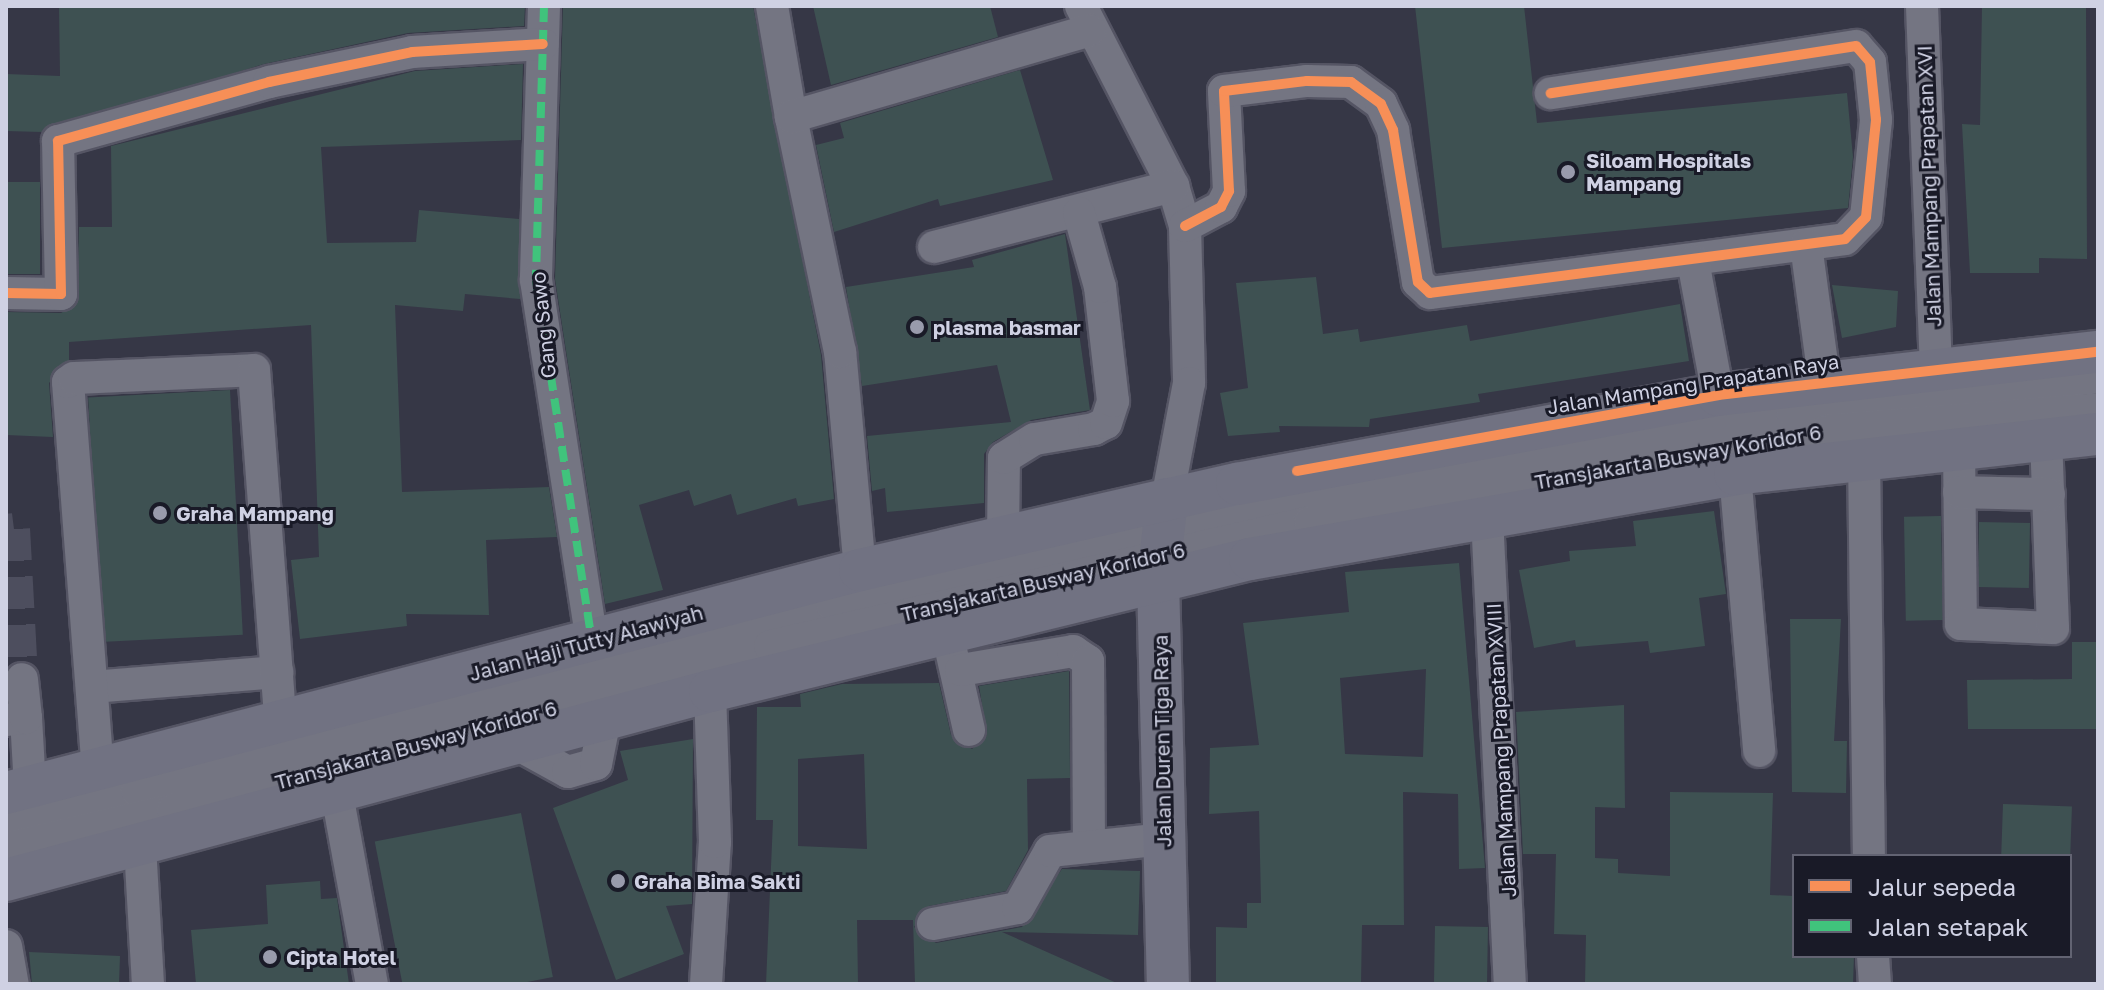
<!DOCTYPE html>
<style>
body{margin:0}
#map{position:relative;width:2104px;height:990px;overflow:hidden;background:#363746;font-family:"Golos Text",sans-serif}
div>[style]{position:absolute}
[style*='--x']{left:calc(var(--x)*1px);top:calc(var(--y)*1px);width:calc(var(--w)*1px);rotate:calc(var(--a)*1deg)}
.building>*{inset:0;background:#3e5152;transform-origin:0 0}
.minor-tunnel>*{height:32px;margin-top:-16px;transform-origin:0;background:repeating-linear-gradient(90deg,#4d4e5e 0 32px,transparent 0 48px)}
.roads{filter:drop-shadow(2px 0 #555564) drop-shadow(-2px 0 #555564) drop-shadow(0 2px #555564) drop-shadow(0 -2px #555564)}
.minor>*{height:32px;margin:-16px;padding:0 16px;transform-origin:16px;border-radius:16px;background:#747582}
.major>*{height:42px;margin:-21px;padding:0 21px;transform-origin:21px;border-radius:21px;background:#717282}
.quiet>*{height:8px;margin-top:-4px;transform-origin:0;background:repeating-linear-gradient(90deg,#40c37c 0 16px,transparent 0 24px)}
.cycleway>*{height:10px;margin:-5px;padding:0 5px;transform-origin:5px;border-radius:5px;background:#f78f57}
.dots>*{width:22px;height:22px;translate:-50% -50%;box-sizing:border-box;border:4px solid #191a27;border-radius:50%}
span{translate:-50% -50%;white-space:nowrap;text-align:center;line-height:1.15;-webkit-text-stroke:6px #191a27;paint-order:stroke}
.poi-label{font-size:20px;color:#cfd1e3;font-weight:700}
.left{translate:0 -50%;text-align:left}
.street-label{font-size:20px;color:#cfd1e3}
.frame{position:absolute;inset:0;border:8px solid #cfd1e3;pointer-events:none}
.legend{position:absolute;left:1792px;top:854px;width:280px;height:104px;box-sizing:border-box;background:#191a27;border:2px solid #626372;margin:0;padding:10px 14px;list-style:none;font-size:24px;color:#cfd1e3}
.legend li{display:flex;align-items:center;gap:16px;height:40px}
.legend b{width:40px;border:2px solid #626372}
</style>
<div id="map">
<div class="building">
<div style="clip-path:polygon(59px 6px,525px 6px,524px 26px,408px 33px,264px 64px,42px 132px,6px 131px,6px 74px,60px 76px)"></div>
<div style="clip-path:polygon(563px 6px,753px 6px,821px 355px,834px 499px,798px 506px,796px 498px,737px 515px,731px 494px,694px 506px,689px 490px,639px 505px,663px 590px,605px 604px,555px 279px)"></div>
<div style="clip-path:polygon(813px 6px,990px 6px,998px 37px,831px 85px)"></div>
<div style="clip-path:polygon(1415px 6px,1524px 6px,1537px 123px,1847px 93px,1853px 157px,1848px 208px,1442px 248px)"></div>
<div style="clip-path:polygon(1982px 6px,2086px 6px,2087px 259px,2039px 258px,2039px 273px,1970px 273px,1962px 124px,1980px 125px)"></div>
<div style="clip-path:polygon(523px 64px,521px 140px,321px 147px,327px 243px,416px 242px,419px 210px,519px 219px,520px 299px,465px 294px,463px 311px,395px 305px,402px 492px,549px 487px,557px 537px,486px 540px,489px 615px,406px 614px,407px 626px,300px 639px,291px 560px,319px 557px,311px 325px,69px 342px,69px 360px,49px 383px,53px 437px,6px 435px,7px 312px,61px 313px,77px 304px,79px 227px,112px 227px,111px 146px,415px 71px)"></div>
<div style="clip-path:polygon(1020px 70px,1053px 180px,940px 206px,938px 199px,834px 232px,816px 145px,844px 138px,840px 123px)"></div>
<div style="left:6px;top:182px;width:34px;height:92px"></div>
<div style="clip-path:polygon(1065px 234px,1090px 410px,1031px 420px,993px 442px,984px 454px,984px 503px,887px 512px,885px 488px,872px 491px,867px 436px,1011px 422px,997px 365px,862px 386px,846px 287px,974px 267px,972px 260px)"></div>
<div style="clip-path:polygon(1316px 277px,1323px 334px,1358px 329px,1360px 342px,1467px 325px,1470px 341px,1680px 304px,1689px 361px,1478px 394px,1480px 402px,1370px 419px,1369px 427px,1279px 426px,1280px 432px,1228px 436px,1220px 393px,1248px 388px,1236px 283px)"></div>
<div style="clip-path:polygon(1832px 285px,1898px 291px,1896px 327px,1842px 338px)"></div>
<div style="left:230px;top:390px;width:245px;height:142px;rotate:87deg"></div>
<div style="clip-path:polygon(1714px 511px,1726px 594px,1699px 598px,1705px 646px,1650px 653px,1648px 641px,1576px 647px,1575px 640px,1534px 648px,1519px 570px,1570px 561px,1569px 551px,1636px 546px,1633px 521px)"></div>
<div style="left:1941px;top:516px;width:104px;height:37px;rotate:89deg"></div>
<div style="left:1979px;top:522px;width:51px;height:65px;rotate:1deg"></div>
<div style="clip-path:polygon(evenodd,1459px 563px,1485px 868px,1459px 869px,1458px 794px,1403px 792px,1404px 925px,1362px 925px,1361px 984px,1216px 984px,1216px 927px,1247px 928px,1247px 903px,1261px 903px,1259px 811px,1209px 814px,1210px 748px,1259px 745px,1243px 623px,1349px 612px,1345px 572px,1459px 563px,1426px 669px,1423px 757px,1345px 754px,1340px 678px,1426px 669px)"></div>
<div style="clip-path:polygon(1790px 619px,1841px 619px,1834px 741px,1847px 741px,1846px 793px,1792px 792px)"></div>
<div style="clip-path:polygon(2072px 642px,2098px 642px,2098px 729px,1968px 729px,1967px 680px,2072px 679px)"></div>
<div style="clip-path:polygon(evenodd,1069px 671px,1070px 778px,1027px 779px,1028px 850px,1006px 891px,929px 906px,914px 927px,936px 943px,1022px 927px,1062px 869px,1140px 871px,1138px 935px,1002px 932px,1119px 984px,915px 984px,913px 920px,857px 920px,858px 984px,766px 984px,773px 820px,756px 820px,757px 707px,801px 707px,800px 694px,842px 684px,939px 683px,951px 735px,972px 749px,987px 735px,979px 686px,1069px 671px,864px 754px,867px 849px,798px 846px,798px 759px,864px 754px)"></div>
<div style="clip-path:polygon(1624px 705px,1625px 808px,1595px 807px,1595px 858px,1618px 859px,1618px 873px,1670px 876px,1670px 792px,1773px 793px,1770px 895px,1794px 896px,1794px 956px,1854px 956px,1853px 984px,1585px 984px,1586px 935px,1554px 934px,1556px 854px,1523px 854px,1516px 712px)"></div>
<div style="clip-path:polygon(693px 739px,692px 904px,666px 906px,684px 954px,616px 980px,553px 808px,628px 780px,620px 751px)"></div>
<div style="left:2003px;top:804px;width:69px;height:52px;rotate:2deg"></div>
<div style="left:521px;top:813px;width:167px;height:149px;rotate:79deg"></div>
<div style="clip-path:polygon(320px 881px,321px 899px,337px 898px,349px 984px,196px 984px,191px 930px,268px 924px,266px 885px)"></div>
<div style="left:1435px;top:926px;width:53px;height:58px;rotate:1deg"></div>
<div style="clip-path:polygon(29px 952px,120px 956px,119px 984px,32px 984px)"></div>
</div>
<div class="minor-tunnel">
<div style="--x:6;--y:530;--w:8;--a:-7"></div>
<div style="--x:14;--y:529;--w:150;--a:86.9"></div>
</div>
<div class="roads">
<div class="minor">
<div style="--x:544;--y:6;--w:274;--a:91.7"></div>
<div style="--x:536;--y:280;--w:365;--a:81.2"></div>
<div style="--x:772;--y:6;--w:113;--a:80.3"></div>
<div style="--x:1081;--y:6;--w:202;--a:62.9"></div>
<div style="--x:1173;--y:186;--w:42;--a:73.3"></div>
<div style="--x:1185;--y:226;--w:157;--a:88.5"></div>
<div style="--x:1189;--y:383;--w:118;--a:100.7"></div>
<div style="--x:1922;--y:6;--w:361;--a:87.8"></div>
<div style="--x:1185;--y:226;--w:41;--a:-27.8"></div>
<div style="--x:1221;--y:207;--w:18;--a:-63"></div>
<div style="--x:1229;--y:191;--w:100;--a:-92.9"></div>
<div style="--x:1224;--y:91;--w:84;--a:-6.9"></div>
<div style="--x:1307;--y:81;--w:44;--a:1.3"></div>
<div style="--x:1351;--y:82;--w:37;--a:36"></div>
<div style="--x:1381;--y:104;--w:29;--a:65"></div>
<div style="--x:1393;--y:130;--w:154;--a:80.7"></div>
<div style="--x:1418;--y:282;--w:16;--a:43"></div>
<div style="--x:1430;--y:293;--w:418;--a:-7.4"></div>
<div style="--x:1845;--y:239;--w:30;--a:-46"></div>
<div style="--x:1866;--y:217;--w:98;--a:-84.1"></div>
<div style="--x:1876;--y:120;--w:58;--a:-95.9"></div>
<div style="--x:1870;--y:62;--w:21;--a:-131"></div>
<div style="--x:1856;--y:46;--w:309;--a:171.2"></div>
<div style="--x:1806;--y:245;--w:135;--a:82.3"></div>
<div style="--x:934;--y:247;--w:247;--a:-14.3"></div>
<div style="--x:1693;--y:261;--w:136;--a:79.4"></div>
<div style="--x:6;--y:293;--w:55;--a:1"></div>
<div style="--x:61;--y:294;--w:153;--a:-91.1"></div>
<div style="--x:58;--y:141;--w:219;--a:-15.6"></div>
<div style="--x:269;--y:82;--w:146;--a:-11.8"></div>
<div style="--x:412;--y:52;--w:131;--a:-3.5"></div>
<div style="--x:1959;--y:445;--w:179;--a:89.4"></div>
<div style="--x:1961;--y:624;--w:92;--a:2.5"></div>
<div style="--x:2053;--y:628;--w:191;--a:-92.1"></div>
<div style="--x:1864;--y:455;--w:401;--a:89.3"></div>
<div style="--x:1735;--y:474;--w:278;--a:85"></div>
<div style="--x:1959;--y:492;--w:90;--a:1.3"></div>
<div style="--x:1487;--y:517;--w:468;--a:87.2"></div>
<div style="--x:1003;--y:538;--w:80;--a:-89.3"></div>
<div style="--x:1004;--y:458;--w:36;--a:-32"></div>
<div style="--x:1035;--y:439;--w:60;--a:-9.6"></div>
<div style="--x:1094;--y:429;--w:13;--a:-27"></div>
<div style="--x:1106;--y:423;--w:23;--a:-72"></div>
<div style="--x:1113;--y:401;--w:115;--a:-96.5"></div>
<div style="--x:1100;--y:287;--w:77;--a:-105.8"></div>
<div style="--x:860;--y:570;--w:219;--a:-95.2"></div>
<div style="--x:840;--y:352;--w:240;--a:-101.8"></div>
<div style="--x:791;--y:117;--w:311;--a:-16.2"></div>
<div style="--x:951;--y:650;--w:82;--a:77.3"></div>
<div style="--x:961;--y:670;--w:114;--a:-9.6"></div>
<div style="--x:1073;--y:651;--w:18;--a:34"></div>
<div style="--x:1088;--y:661;--w:183;--a:89.7"></div>
<div style="--x:92;--y:687;--w:186;--a:-4.6"></div>
<div style="--x:26;--y:718;--w:69;--a:86.7"></div>
<div style="--x:6;--y:720;--w:20;--a:-6"></div>
<div style="--x:26;--y:718;--w:39;--a:-96"></div>
<div style="--x:517;--y:744;--w:58;--a:28.8"></div>
<div style="--x:568;--y:772;--w:29;--a:-16"></div>
<div style="--x:596;--y:764;--w:46;--a:-78.7"></div>
<div style="--x:98;--y:772;--w:391;--a:-94.4"></div>
<div style="--x:68;--y:382;--w:7;--a:-34"></div>
<div style="--x:74;--y:378;--w:180;--a:-2.5"></div>
<div style="--x:254;--y:370;--w:356;--a:85.7"></div>
<div style="--x:337;--y:794;--w:193;--a:79.6"></div>
<div style="--x:6;--y:817;--w:134;--a:-11.2"></div>
<div style="--x:137;--y:791;--w:719;--a:-14.98"></div>
<div style="--x:832;--y:605;--w:341;--a:-13.1"></div>
<div style="--x:1164;--y:528;--w:639;--a:-10.55"></div>
<div style="--x:1792;--y:411;--w:308;--a:-6.3"></div>
<div style="--x:140;--y:846;--w:138;--a:86.7"></div>
<div style="--x:6;--y:849;--w:171;--a:-13.1"></div>
<div style="--x:173;--y:810;--w:619;--a:-15.36"></div>
<div style="--x:770;--y:646;--w:554;--a:-12.93"></div>
<div style="--x:1310;--y:522;--w:525;--a:-9.98"></div>
<div style="--x:1827;--y:431;--w:272;--a:-4.6"></div>
<div style="--x:933;--y:924;--w:86;--a:-10.7"></div>
<div style="--x:1018;--y:908;--w:65;--a:-60.7"></div>
<div style="--x:1050;--y:851;--w:115;--a:-6"></div>
<div style="--x:6;--y:946;--w:39;--a:80"></div>
<div style="--x:1873;--y:956;--w:28;--a:86"></div>
<div style="--x:706;--y:984;--w:142;--a:-86.4"></div>
<div style="--x:715;--y:842;--w:151;--a:-91.9"></div>
</div>
<div class="major">
<div style="--x:1167;--y:499;--w:81;--a:96.4"></div>
<div style="--x:1158;--y:579;--w:405;--a:88.6"></div>
<div style="--x:6;--y:793;--w:883;--a:-14.63"></div>
<div style="--x:860;--y:570;--w:387;--a:-12.9"></div>
<div style="--x:1237;--y:484;--w:489;--a:-10.5"></div>
<div style="--x:1718;--y:395;--w:382;--a:-6.5"></div>
<div style="--x:6;--y:880;--w:729;--a:-15.03"></div>
<div style="--x:710;--y:691;--w:556;--a:-13.74"></div>
<div style="--x:1250;--y:559;--w:492;--a:-9.9"></div>
<div style="--x:1735;--y:474;--w:365;--a:-6.3"></div>
</div>
</div>
<div class="quiet">
<div style="--x:544;--y:6;--w:274;--a:91.7"></div>
<div style="--x:536;--y:280;--w:365;--a:81.2"></div>
</div>
<div class="cycleway">
<div style="--x:1185;--y:226;--w:41;--a:-27.8"></div>
<div style="--x:1221;--y:207;--w:18;--a:-63"></div>
<div style="--x:1229;--y:191;--w:100;--a:-92.9"></div>
<div style="--x:1224;--y:91;--w:84;--a:-6.9"></div>
<div style="--x:1307;--y:81;--w:44;--a:1.3"></div>
<div style="--x:1351;--y:82;--w:37;--a:36"></div>
<div style="--x:1381;--y:104;--w:29;--a:65"></div>
<div style="--x:1393;--y:130;--w:154;--a:80.7"></div>
<div style="--x:1418;--y:282;--w:16;--a:43"></div>
<div style="--x:1430;--y:293;--w:418;--a:-7.4"></div>
<div style="--x:1845;--y:239;--w:30;--a:-46"></div>
<div style="--x:1866;--y:217;--w:98;--a:-84.1"></div>
<div style="--x:1876;--y:120;--w:58;--a:-95.9"></div>
<div style="--x:1870;--y:62;--w:21;--a:-131"></div>
<div style="--x:1856;--y:46;--w:309;--a:171.2"></div>
<div style="--x:6;--y:293;--w:55;--a:1"></div>
<div style="--x:61;--y:294;--w:153;--a:-91.1"></div>
<div style="--x:58;--y:141;--w:219;--a:-15.6"></div>
<div style="--x:269;--y:82;--w:146;--a:-11.8"></div>
<div style="--x:412;--y:52;--w:131;--a:-3.5"></div>
<div style="--x:1297;--y:471;--w:428;--a:-10.2"></div>
<div style="--x:1718;--y:395;--w:382;--a:-6.5"></div>
</div>
<div class="dots">
<div style="left:1568px;top:172px;background:#999bac"></div>
<div style="left:917px;top:327px;background:#999bac"></div>
<div style="left:160px;top:513px;background:#999bac"></div>
<div style="left:618px;top:881px;background:#999bac"></div>
<div style="left:270px;top:957px;background:#999bac"></div>
</div>
<div class="poi-label">
<span class="left" style="left:1586px;top:172px">Siloam Hospitals<br>Mampang</span>
<span class="left" style="left:933px;top:327px">plasma basmar</span>
<span class="left" style="left:176px;top:513px">Graha Mampang</span>
<span class="left" style="left:634px;top:881px">Graha Bima Sakti</span>
<span class="left" style="left:286px;top:957px">Cipta Hotel</span>
</div>
<div class="street-label">
<span style="left:1929px;top:186px;rotate:-92deg">Jalan Mampang Prapatan XVI</span>
<span style="left:543px;top:325px;rotate:-96deg">Gang Sawo</span>
<span style="left:1693px;top:384px;rotate:-9deg">Jalan Mampang Prapatan Raya</span>
<span style="left:1678px;top:457px;rotate:-10deg">Transjakarta Busway Koridor 6</span>
<span style="left:1043px;top:582px;rotate:-13deg">Transjakarta Busway Koridor 6</span>
<span style="left:586px;top:643px;rotate:-15deg">Jalan Haji Tutty Alawiyah</span>
<span style="left:1162px;top:741px;rotate:-91deg">Jalan Duren Tiga Raya</span>
<span style="left:416px;top:745px;rotate:-15deg">Transjakarta Busway Koridor 6</span>
<span style="left:1501px;top:750px;rotate:-93deg">Jalan Mampang Prapatan XVIII</span>
</div>
<div class="frame"></div>
<ul class="legend">
<li><b style="height:10px;background:#f78f57"></b>Jalur sepeda</li>
<li><b style="height:10px;background:#40c37c"></b>Jalan setapak</li>
</ul>
</div>
